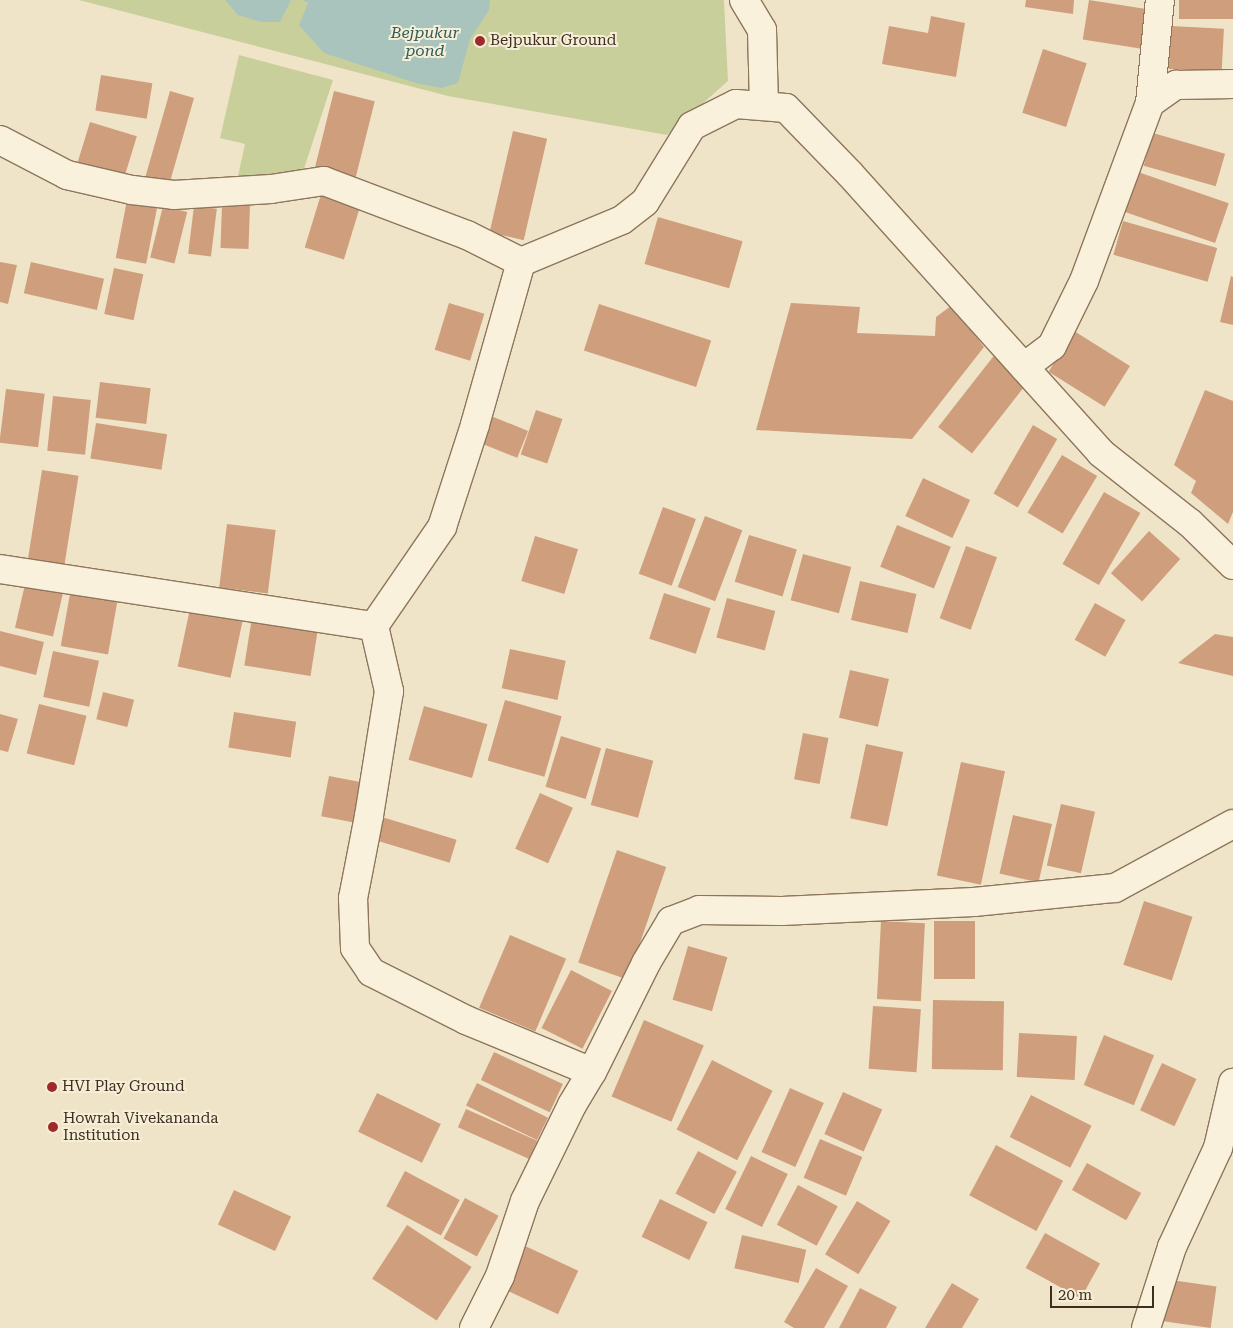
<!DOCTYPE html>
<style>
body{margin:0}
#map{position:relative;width:1233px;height:1328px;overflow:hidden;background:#f0e4c8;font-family:"Roboto Serif",serif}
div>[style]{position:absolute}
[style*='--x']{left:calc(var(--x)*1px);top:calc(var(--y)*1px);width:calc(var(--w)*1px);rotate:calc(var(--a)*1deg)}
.green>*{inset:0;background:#c9cf9b}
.water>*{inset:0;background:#a9c4bc}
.building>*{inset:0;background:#cf9f7d;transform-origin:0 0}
.roads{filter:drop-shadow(1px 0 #8d765c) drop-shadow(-1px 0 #8d765c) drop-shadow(0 1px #8d765c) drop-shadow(0 -1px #8d765c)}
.minor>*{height:28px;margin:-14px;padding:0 14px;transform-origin:14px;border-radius:14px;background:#faf1dc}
.dots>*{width:14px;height:14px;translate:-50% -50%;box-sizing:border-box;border:2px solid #f7eed8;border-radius:50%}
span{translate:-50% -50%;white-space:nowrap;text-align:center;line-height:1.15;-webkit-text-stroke:4px #f7eed8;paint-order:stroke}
.poi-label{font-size:15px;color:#3d2e20}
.left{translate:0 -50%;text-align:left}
.water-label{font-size:16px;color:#2f5d5a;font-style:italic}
.scale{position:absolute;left:1050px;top:1286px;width:104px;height:22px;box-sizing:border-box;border:2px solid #3d2e20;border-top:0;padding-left:6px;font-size:15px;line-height:18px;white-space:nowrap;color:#3d2e20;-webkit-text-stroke:4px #f7eed8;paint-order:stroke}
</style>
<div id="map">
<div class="green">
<div style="clip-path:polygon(79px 0,724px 0,728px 81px,667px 135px,448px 96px)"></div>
<div style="clip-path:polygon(239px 55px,333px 80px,302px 175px,237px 181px,245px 144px,220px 138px)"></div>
</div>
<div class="water">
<div style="clip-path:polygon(225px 0,291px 0,280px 22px,261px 22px,238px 15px)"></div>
<div style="clip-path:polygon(302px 0,490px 0,489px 10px,470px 39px,458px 83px,441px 88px,416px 83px,324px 53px,299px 25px,308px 3px)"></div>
</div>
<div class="building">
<div style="clip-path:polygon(1026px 0,1074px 0,1073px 14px,1025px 7px)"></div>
<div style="left:1089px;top:0;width:69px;height:40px;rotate:9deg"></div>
<div style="left:1179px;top:0;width:54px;height:19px"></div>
<div style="clip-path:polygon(931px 16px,965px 23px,956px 77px,882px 64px,889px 26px,928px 33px)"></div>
<div style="left:1171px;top:26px;width:53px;height:43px;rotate:3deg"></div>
<div style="left:1043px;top:49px;width:46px;height:67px;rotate:18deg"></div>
<div style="left:101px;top:75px;width:52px;height:36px;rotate:9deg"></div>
<div style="left:170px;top:91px;width:25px;height:89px;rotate:16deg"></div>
<div style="left:334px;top:91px;width:42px;height:79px;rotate:14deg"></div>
<div style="left:90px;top:122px;width:49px;height:45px;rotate:17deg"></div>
<div style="left:513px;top:131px;width:35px;height:104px;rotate:13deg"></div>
<div style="left:1153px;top:133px;width:75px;height:34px;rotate:16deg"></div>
<div style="left:1138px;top:172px;width:96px;height:42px;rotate:19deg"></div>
<div style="left:322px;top:191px;width:41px;height:59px;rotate:17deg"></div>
<div style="left:127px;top:200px;width:31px;height:59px;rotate:11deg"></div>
<div style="left:222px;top:205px;width:28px;height:43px;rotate:2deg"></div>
<div style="left:163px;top:206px;width:25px;height:53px;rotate:14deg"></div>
<div style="left:194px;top:206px;width:23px;height:48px;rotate:7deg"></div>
<div style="left:658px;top:217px;width:88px;height:49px;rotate:16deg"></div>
<div style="left:1123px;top:221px;width:98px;height:35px;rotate:16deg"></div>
<div style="clip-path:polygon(0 262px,17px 265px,8px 304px,0 302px)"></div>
<div style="left:31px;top:262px;width:75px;height:32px;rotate:13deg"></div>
<div style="left:114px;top:268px;width:30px;height:47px;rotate:12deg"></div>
<div style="clip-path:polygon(1231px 276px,1233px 277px,1233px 325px,1220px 322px)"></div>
<div style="left:449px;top:303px;width:37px;height:49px;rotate:17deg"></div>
<div style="clip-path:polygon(791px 303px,860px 307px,857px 333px,935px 336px,936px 317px,952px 305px,984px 347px,912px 439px,756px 430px)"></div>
<div style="left:599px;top:304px;width:118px;height:49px;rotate:18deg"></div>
<div style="left:1074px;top:331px;width:66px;height:48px;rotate:32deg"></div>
<div style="left:996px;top:353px;width:43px;height:94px;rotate:38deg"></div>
<div style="left:100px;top:382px;width:51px;height:36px;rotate:7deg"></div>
<div style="left:6px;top:389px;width:39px;height:54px;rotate:7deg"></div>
<div style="clip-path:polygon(1205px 390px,1233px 401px,1233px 512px,1228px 524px,1191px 493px,1196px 481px,1174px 465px)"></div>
<div style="left:53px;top:396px;width:38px;height:55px;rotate:6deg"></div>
<div style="left:536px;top:410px;width:28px;height:47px;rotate:19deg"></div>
<div style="left:491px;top:416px;width:40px;height:29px;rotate:22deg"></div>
<div style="left:96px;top:423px;width:72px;height:36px;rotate:9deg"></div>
<div style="left:1033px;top:425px;width:28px;height:79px;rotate:30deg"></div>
<div style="left:1062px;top:455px;width:41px;height:67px;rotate:31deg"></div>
<div style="left:42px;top:470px;width:37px;height:94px;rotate:9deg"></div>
<div style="left:923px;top:478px;width:52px;height:42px;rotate:25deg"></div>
<div style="left:1104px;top:492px;width:42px;height:83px;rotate:30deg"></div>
<div style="left:663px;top:507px;width:35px;height:71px;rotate:20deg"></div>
<div style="left:705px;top:516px;width:40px;height:76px;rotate:21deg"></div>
<div style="left:227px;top:524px;width:49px;height:64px;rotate:7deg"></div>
<div style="left:897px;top:525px;width:58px;height:45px;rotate:22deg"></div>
<div style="left:1149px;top:531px;width:42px;height:57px;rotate:42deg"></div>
<div style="left:749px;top:535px;width:50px;height:49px;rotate:17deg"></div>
<div style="left:535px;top:536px;width:45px;height:47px;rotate:17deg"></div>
<div style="left:966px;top:546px;width:33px;height:77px;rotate:20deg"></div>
<div style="left:803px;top:554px;width:50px;height:48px;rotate:15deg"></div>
<div style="left:26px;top:580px;width:39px;height:49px;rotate:13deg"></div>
<div style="left:860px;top:581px;width:58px;height:40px;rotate:13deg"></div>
<div style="left:71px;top:588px;width:48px;height:59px;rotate:10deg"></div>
<div style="left:664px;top:593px;width:49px;height:48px;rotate:18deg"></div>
<div style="left:727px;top:598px;width:50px;height:41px;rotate:15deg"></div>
<div style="left:1095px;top:603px;width:35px;height:42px;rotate:29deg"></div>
<div style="left:191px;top:604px;width:54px;height:64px;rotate:12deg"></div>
<div style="left:252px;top:617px;width:67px;height:49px;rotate:9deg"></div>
<div style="clip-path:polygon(0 631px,44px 642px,36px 675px,0 666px)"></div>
<div style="clip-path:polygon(1215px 634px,1233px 637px,1233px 676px,1178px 663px)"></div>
<div style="left:510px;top:649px;width:57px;height:40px;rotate:12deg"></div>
<div style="left:53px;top:651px;width:47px;height:47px;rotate:12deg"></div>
<div style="left:850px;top:670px;width:40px;height:49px;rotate:13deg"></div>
<div style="left:103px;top:692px;width:32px;height:28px;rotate:14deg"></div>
<div style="left:505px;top:700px;width:59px;height:63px;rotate:16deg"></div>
<div style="left:39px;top:704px;width:49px;height:51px;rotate:14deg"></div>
<div style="left:424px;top:706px;width:66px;height:56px;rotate:16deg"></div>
<div style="left:234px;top:712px;width:63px;height:36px;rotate:9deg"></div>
<div style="clip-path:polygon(0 714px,18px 719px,8px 752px,0 750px)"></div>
<div style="left:803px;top:733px;width:26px;height:47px;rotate:11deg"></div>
<div style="left:561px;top:736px;width:42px;height:53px;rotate:17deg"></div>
<div style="left:866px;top:744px;width:38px;height:76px;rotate:12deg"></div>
<div style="left:606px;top:748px;width:49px;height:59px;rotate:15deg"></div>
<div style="left:961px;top:762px;width:45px;height:116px;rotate:12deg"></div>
<div style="left:329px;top:776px;width:32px;height:41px;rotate:11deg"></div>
<div style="left:540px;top:793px;width:36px;height:61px;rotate:24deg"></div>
<div style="left:1061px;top:804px;width:35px;height:63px;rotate:13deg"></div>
<div style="left:1013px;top:815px;width:40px;height:60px;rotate:13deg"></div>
<div style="left:382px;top:817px;width:78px;height:24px;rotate:17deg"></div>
<div style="left:617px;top:850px;width:52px;height:119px;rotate:19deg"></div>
<div style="left:1144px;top:901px;width:51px;height:67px;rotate:18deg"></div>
<div style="left:881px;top:921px;width:44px;height:78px;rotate:3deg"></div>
<div style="left:934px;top:921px;width:41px;height:58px"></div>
<div style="left:510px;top:935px;width:61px;height:79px;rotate:23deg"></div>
<div style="left:688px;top:946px;width:41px;height:56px;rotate:16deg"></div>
<div style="left:571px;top:970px;width:46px;height:65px;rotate:27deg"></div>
<div style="left:933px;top:1000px;width:71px;height:69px;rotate:1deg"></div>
<div style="left:873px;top:1006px;width:48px;height:63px;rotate:4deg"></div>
<div style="left:644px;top:1020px;width:65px;height:83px;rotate:23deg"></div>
<div style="left:1019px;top:1033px;width:58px;height:44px;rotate:3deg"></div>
<div style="left:1104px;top:1035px;width:54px;height:54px;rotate:22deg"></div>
<div style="left:494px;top:1052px;width:76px;height:31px;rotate:25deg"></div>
<div style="left:712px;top:1060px;width:68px;height:78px;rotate:27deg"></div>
<div style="left:1162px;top:1063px;width:38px;height:52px;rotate:25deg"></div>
<div style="left:477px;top:1083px;width:79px;height:25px;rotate:26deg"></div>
<div style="left:790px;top:1088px;width:37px;height:70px;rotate:24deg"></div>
<div style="left:843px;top:1092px;width:43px;height:46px;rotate:24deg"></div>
<div style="left:377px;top:1093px;width:71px;height:43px;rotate:26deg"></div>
<div style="left:1031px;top:1095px;width:68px;height:47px;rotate:27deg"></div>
<div style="left:466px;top:1109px;width:78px;height:20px;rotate:24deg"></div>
<div style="left:820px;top:1139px;width:46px;height:42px;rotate:23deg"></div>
<div style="left:996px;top:1145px;width:76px;height:57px;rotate:28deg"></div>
<div style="left:698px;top:1151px;width:44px;height:48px;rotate:28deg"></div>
<div style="left:751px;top:1156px;width:41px;height:59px;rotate:26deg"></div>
<div style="left:1087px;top:1163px;width:62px;height:31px;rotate:29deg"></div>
<div style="left:405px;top:1171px;width:62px;height:40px;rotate:28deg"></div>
<div style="left:798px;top:1185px;width:45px;height:45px;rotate:28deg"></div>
<div style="left:234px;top:1190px;width:63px;height:38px;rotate:25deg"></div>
<div style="left:465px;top:1198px;width:38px;height:46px;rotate:28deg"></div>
<div style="left:660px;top:1199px;width:53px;height:42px;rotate:26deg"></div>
<div style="left:857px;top:1201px;width:39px;height:62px;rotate:31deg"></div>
<div style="left:407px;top:1225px;width:77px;height:64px;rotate:33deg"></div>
<div style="left:1045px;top:1233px;width:63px;height:40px;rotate:29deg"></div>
<div style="left:742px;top:1235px;width:66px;height:34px;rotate:13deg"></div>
<div style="left:523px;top:1245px;width:61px;height:48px;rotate:25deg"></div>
<div style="clip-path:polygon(816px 1268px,848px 1286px,824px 1328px,794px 1328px,784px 1322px)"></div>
<div style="left:1164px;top:1279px;width:53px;height:42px;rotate:8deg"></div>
<div style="clip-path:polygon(952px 1283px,979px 1299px,962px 1328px,925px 1328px)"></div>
<div style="clip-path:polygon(860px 1288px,897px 1307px,886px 1328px,839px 1328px)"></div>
</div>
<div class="roads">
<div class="minor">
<div style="--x:744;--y:0;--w:35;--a:59"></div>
<div style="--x:762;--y:30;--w:76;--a:88.5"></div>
<div style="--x:1150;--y:103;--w:103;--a:-84.5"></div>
<div style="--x:0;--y:140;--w:76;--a:27.6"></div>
<div style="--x:67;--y:175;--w:67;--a:13"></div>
<div style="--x:132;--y:190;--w:42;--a:6.8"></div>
<div style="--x:174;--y:195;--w:97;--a:-3.5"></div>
<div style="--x:271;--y:189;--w:54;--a:-8.6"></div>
<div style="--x:324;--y:181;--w:153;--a:20.7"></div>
<div style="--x:467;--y:235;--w:60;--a:26.6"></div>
<div style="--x:521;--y:262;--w:169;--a:105.8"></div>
<div style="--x:475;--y:425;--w:107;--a:107.9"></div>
<div style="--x:442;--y:527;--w:120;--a:124.5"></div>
<div style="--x:521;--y:262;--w:109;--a:-22.6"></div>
<div style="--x:622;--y:220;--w:29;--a:-38"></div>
<div style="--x:645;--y:202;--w:89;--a:-58.3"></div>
<div style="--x:692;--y:126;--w:49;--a:-26.6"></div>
<div style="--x:736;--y:104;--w:50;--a:4.6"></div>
<div style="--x:786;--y:108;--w:92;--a:45.9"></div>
<div style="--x:850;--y:174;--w:375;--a:48"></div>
<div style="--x:1101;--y:453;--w:113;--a:38.2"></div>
<div style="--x:1190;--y:523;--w:60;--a:44.3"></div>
<div style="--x:1024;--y:367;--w:35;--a:-37"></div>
<div style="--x:1052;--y:346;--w:72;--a:-63.8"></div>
<div style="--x:1084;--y:281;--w:190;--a:-69.7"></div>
<div style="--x:1150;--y:103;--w:32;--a:-35"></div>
<div style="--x:1176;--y:85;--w:57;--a:-1"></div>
<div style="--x:0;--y:569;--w:378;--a:8.7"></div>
<div style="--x:374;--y:626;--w:67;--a:77"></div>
<div style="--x:389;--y:691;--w:127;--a:99.1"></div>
<div style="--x:369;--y:816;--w:84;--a:101"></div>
<div style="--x:353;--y:898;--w:50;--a:87.7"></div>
<div style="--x:355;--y:948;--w:29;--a:56"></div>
<div style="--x:371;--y:972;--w:106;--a:26.8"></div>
<div style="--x:466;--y:1020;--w:136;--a:22.4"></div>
<div style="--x:592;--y:1072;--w:122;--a:-63.6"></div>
<div style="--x:646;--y:963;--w:49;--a:-59.2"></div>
<div style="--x:671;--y:921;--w:30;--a:-21"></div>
<div style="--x:699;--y:910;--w:83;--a:0.7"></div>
<div style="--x:782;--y:911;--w:192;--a:-2.7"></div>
<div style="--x:974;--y:902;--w:142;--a:-5.7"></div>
<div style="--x:1115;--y:888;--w:134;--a:-28.5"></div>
<div style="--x:474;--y:1328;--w:58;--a:-63.4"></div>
<div style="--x:500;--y:1276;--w:79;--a:-71.6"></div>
<div style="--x:525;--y:1201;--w:107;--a:-63.9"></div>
<div style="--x:572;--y:1105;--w:39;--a:-59"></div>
<div style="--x:1146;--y:1328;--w:85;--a:-72.2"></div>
<div style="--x:1172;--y:1247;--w:109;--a:-65.1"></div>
<div style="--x:1218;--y:1148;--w:67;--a:-77"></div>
</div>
</div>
<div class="dots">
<div style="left:480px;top:41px;background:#9e2a2b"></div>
<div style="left:52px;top:1087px;background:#9e2a2b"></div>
<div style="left:53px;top:1127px;background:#9e2a2b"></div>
</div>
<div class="poi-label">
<span class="left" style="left:490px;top:41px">Bejpukur Ground</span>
<span class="left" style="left:62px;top:1087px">HVI Play Ground</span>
<span class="left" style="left:63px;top:1127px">Howrah Vivekananda<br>Institution</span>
</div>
<div class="water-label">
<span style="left:425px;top:42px">Bejpukur<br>pond</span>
</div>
<div class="scale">20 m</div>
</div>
